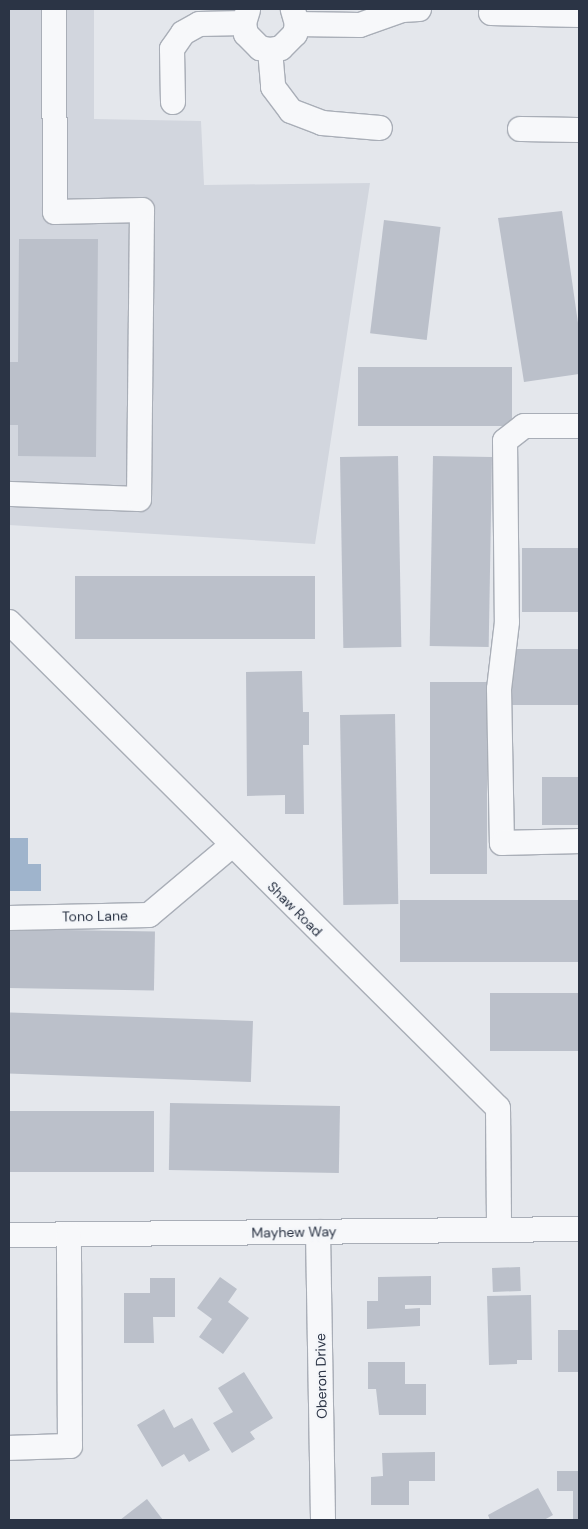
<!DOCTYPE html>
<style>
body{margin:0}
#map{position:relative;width:588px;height:1529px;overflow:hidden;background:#e4e7ec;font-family:"DM Sans",sans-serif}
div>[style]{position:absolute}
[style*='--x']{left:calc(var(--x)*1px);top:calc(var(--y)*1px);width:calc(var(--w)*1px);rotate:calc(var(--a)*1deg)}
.built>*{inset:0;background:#d2d6de}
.water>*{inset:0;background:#9fb4cc}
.building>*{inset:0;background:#bbc0ca;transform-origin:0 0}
.roads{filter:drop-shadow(1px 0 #a9aeb7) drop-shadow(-1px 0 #a9aeb7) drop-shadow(0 1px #a9aeb7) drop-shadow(0 -1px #a9aeb7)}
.minor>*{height:24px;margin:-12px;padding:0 12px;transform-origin:12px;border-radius:12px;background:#f7f8fa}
span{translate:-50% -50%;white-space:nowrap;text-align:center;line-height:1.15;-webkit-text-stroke:4.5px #f4f6f9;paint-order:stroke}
.street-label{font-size:14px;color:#2b3445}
.frame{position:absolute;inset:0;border:10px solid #2b3445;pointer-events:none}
</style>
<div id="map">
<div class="built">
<div style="clip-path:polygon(9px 9px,94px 9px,94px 119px,201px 121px,204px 185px,370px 183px,315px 544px,9px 525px)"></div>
</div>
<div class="water">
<div style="clip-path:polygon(9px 838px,28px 838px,28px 864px,41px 864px,41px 891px,9px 891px)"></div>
</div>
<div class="building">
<div style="clip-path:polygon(562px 211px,579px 330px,579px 374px,524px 382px,498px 218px)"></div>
<div style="left:384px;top:220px;width:57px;height:114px;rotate:7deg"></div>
<div style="clip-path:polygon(19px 239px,98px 239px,96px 457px,18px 456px,18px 425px,9px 425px,9px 362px,18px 362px)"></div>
<div style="left:358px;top:367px;width:154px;height:59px"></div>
<div style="left:398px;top:456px;width:191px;height:58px;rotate:89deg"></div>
<div style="left:433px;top:456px;width:59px;height:190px;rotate:1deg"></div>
<div style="left:579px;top:548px;width:64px;height:57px;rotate:90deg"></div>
<div style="left:315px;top:576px;width:63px;height:240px;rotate:90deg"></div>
<div style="left:579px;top:649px;width:56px;height:72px;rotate:90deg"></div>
<div style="clip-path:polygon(302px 671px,303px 712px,309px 712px,309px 745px,303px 745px,304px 814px,285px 814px,285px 795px,247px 796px,246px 672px)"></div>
<div style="left:430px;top:682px;width:57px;height:192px"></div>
<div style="left:395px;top:714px;width:190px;height:55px;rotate:89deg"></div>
<div style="left:542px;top:777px;width:37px;height:48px"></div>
<div style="left:579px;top:900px;width:62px;height:179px;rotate:90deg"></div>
<div style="left:9px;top:929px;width:146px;height:59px;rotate:1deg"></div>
<div style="left:579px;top:993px;width:58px;height:89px;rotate:90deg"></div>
<div style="left:253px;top:1021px;width:61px;height:243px;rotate:92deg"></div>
<div style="left:340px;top:1106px;width:67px;height:170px;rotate:91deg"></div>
<div style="left:154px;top:1111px;width:61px;height:145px;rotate:90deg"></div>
<div style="left:520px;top:1267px;width:24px;height:28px;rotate:88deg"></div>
<div style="clip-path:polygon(431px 1276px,431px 1305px,405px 1305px,405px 1309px,420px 1308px,420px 1326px,367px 1329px,367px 1301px,378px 1301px,378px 1277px)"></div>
<div style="clip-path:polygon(220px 1277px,237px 1289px,228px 1302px,249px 1318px,223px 1354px,199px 1337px,212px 1319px,197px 1308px)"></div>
<div style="clip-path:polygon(150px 1278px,175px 1278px,175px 1317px,153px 1317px,154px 1343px,124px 1343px,124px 1293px,150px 1293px)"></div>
<div style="clip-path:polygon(531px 1295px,532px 1360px,517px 1360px,517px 1364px,489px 1365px,487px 1296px)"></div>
<div style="left:558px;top:1330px;width:21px;height:42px"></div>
<div style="clip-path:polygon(368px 1362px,405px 1362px,405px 1384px,426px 1384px,426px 1415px,379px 1415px,376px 1389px,368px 1389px)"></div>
<div style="clip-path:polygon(244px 1372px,273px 1418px,250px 1432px,255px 1439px,232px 1453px,213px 1423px,233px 1412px,218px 1388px)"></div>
<div style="clip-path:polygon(164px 1409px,174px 1428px,192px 1418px,210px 1450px,189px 1462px,184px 1454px,162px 1467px,137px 1425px)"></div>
<div style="clip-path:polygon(435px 1452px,435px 1481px,409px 1481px,409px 1505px,371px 1505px,371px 1477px,383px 1476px,382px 1453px)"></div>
<div style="clip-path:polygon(557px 1471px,579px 1471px,579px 1520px,573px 1520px,573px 1491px,557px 1491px)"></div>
<div style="clip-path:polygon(538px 1488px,553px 1515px,544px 1520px,490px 1520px,488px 1515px)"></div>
<div style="clip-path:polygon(147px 1499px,163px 1520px,120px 1520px)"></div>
</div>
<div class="roads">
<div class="minor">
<div style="--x:248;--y:10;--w:14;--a:107"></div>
<div style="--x:244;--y:23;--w:11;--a:80"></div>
<div style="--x:246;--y:34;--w:20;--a:45"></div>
<div style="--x:260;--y:48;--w:10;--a:11"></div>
<div style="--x:270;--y:50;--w:11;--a:-10"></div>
<div style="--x:281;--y:48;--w:20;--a:-45"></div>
<div style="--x:295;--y:34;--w:10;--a:-79"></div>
<div style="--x:297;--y:24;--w:15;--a:-106"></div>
<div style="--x:491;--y:13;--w:88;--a:1.3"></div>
<div style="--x:297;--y:24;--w:63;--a:0.9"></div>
<div style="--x:360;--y:25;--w:45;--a:-19.7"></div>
<div style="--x:402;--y:10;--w:17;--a:-3"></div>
<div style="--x:270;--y:50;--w:37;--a:85"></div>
<div style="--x:273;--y:87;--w:30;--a:53"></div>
<div style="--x:291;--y:111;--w:33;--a:21"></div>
<div style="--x:322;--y:123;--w:58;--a:4.9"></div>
<div style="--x:173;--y:102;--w:53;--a:-91.1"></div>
<div style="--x:172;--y:49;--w:19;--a:-55"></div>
<div style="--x:183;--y:33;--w:18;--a:-29"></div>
<div style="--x:199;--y:24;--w:45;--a:-1.3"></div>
<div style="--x:520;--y:129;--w:59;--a:1"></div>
<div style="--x:579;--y:426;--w:55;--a:180"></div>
<div style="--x:524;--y:426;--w:24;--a:142"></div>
<div style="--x:505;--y:441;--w:181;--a:89.4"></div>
<div style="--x:507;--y:622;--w:67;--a:96.8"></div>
<div style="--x:499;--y:689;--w:154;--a:88.9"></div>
<div style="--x:502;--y:843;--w:77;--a:-1.5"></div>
<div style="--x:9;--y:494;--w:130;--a:2.2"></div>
<div style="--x:139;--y:499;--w:289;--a:-89.4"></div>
<div style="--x:142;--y:210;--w:87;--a:178.7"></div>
<div style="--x:55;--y:212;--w:203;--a:-90.3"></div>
<div style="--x:9;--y:622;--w:689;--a:44.82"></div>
<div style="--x:498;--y:1108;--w:121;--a:89.5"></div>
<div style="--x:9;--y:918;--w:140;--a:-1.2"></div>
<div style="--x:149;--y:915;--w:107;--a:-40.1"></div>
<div style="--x:318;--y:1232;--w:288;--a:89"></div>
<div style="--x:9;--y:1235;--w:570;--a:-0.6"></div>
<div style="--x:9;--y:1448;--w:61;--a:-1.9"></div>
<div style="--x:70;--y:1446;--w:212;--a:-90.3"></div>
</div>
</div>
<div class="street-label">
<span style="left:295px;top:909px;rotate:45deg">Shaw Road</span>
<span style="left:95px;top:916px;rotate:-1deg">Tono Lane</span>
<span style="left:294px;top:1232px;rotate:-1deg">Mayhew Way</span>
<span style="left:321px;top:1376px;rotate:-91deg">Oberon Drive</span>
</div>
<div class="frame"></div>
</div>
